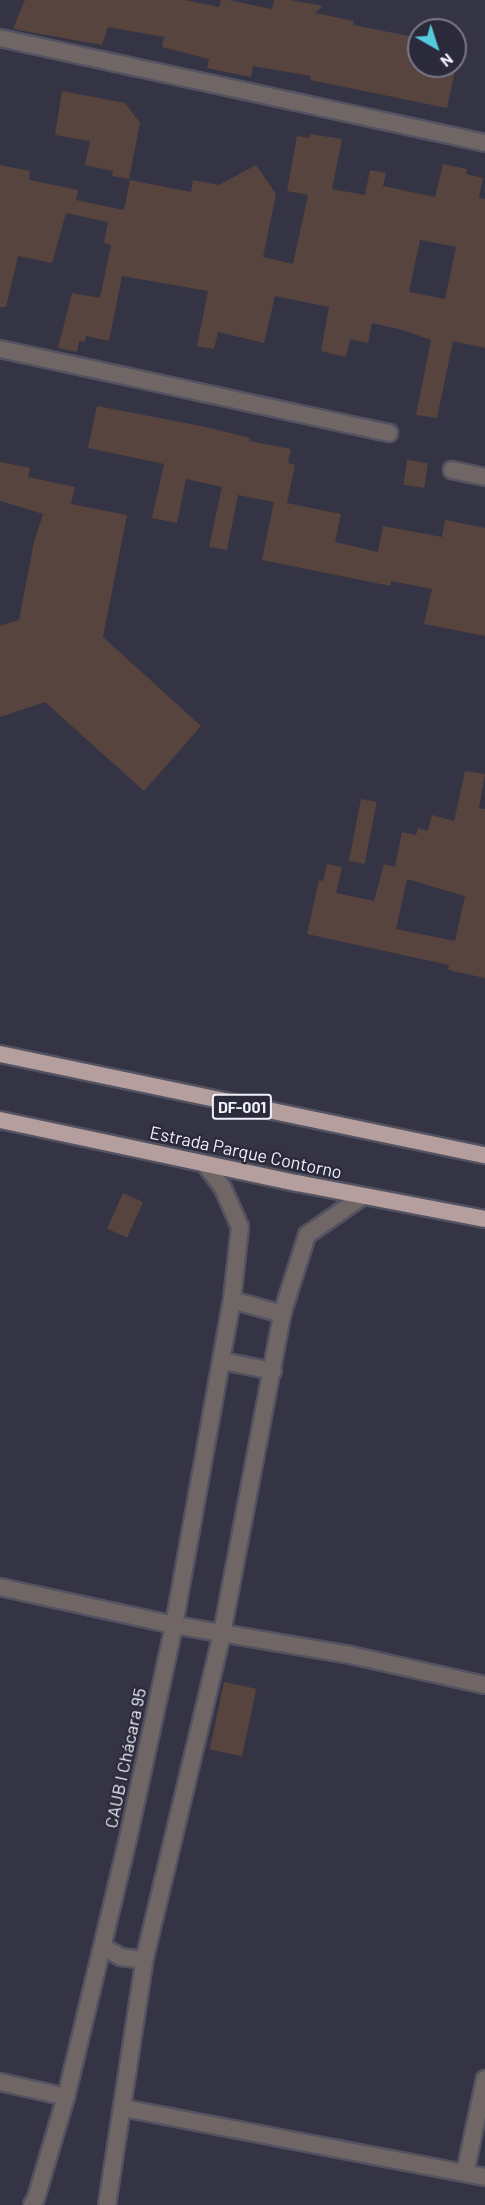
<!DOCTYPE html>
<meta charset="utf-8">
<style>
body{margin:0}
#map{position:relative;width:485px;height:2205px;overflow:hidden;background:#353444;font-family:Barlow,sans-serif}
div>[style]{position:absolute}
[style*='--x']{left:calc(var(--x)*1px);top:calc(var(--y)*1px);width:calc(var(--w)*1px);rotate:calc(var(--a)*1deg)}
.building>*{inset:0;background:#58443e;transform-origin:0 0}
.roads{filter:drop-shadow(2px 0 #535261) drop-shadow(-2px 0 #535261) drop-shadow(0 2px #535261) drop-shadow(0 -2px #535261)}
.minor>*{height:16px;margin:-8px;padding:0 8px;transform-origin:8px;border-radius:8px;background:#706666}
.tertiary>*{height:16px;margin:-8px;padding:0 8px;transform-origin:8px;border-radius:8px;background:#706666}
.trunk>*{height:16px;margin:-8px;padding:0 8px;transform-origin:8px;border-radius:8px;background:#b49e9e}
span{translate:-50% -50%;white-space:nowrap;text-align:center;line-height:1.15;-webkit-text-stroke:4.5px #2b2a3a;paint-order:stroke}
.shield-label span{padding:2px 4px;background:#2b2a3a;border:2px solid;border-radius:4px;-webkit-text-stroke-width:0}
.shield-label{font-size:16px;color:#f0f0fb;font-weight:700}
.street-label{font-size:18px;color:#f0f0fb}
.north{position:absolute;left:407px;top:18px;width:60px;height:60px;box-sizing:border-box;background:#2b2a3a;border:2px solid #7a7987;border-radius:50%;rotate:141deg;font-size:16px;font-weight:700;line-height:24px;text-align:center;color:#f0f0fb}
.north::after{content:'';display:block;margin:auto;width:21px;height:27px;background:#54cade;clip-path:polygon(50% 0,100% 100%,50% 72%,0 100%)}
</style>
<div id="map">
<div class="building">
<div style="clip-path:polygon(25px 0,184px 0,219px 7px,221px 0,229px 0,272px 9px,274px 0,291px 0,323px 6px,315px 13px,354px 21px,353px 25px,419px 38px,419px 66px,456px 66px,447px 108px,310px 80px,311px 76px,253px 66px,251px 77px,207px 68px,209px 59px,162px 47px,164px 37px,108px 27px,102px 45px,13px 29px)"></div>
<div style="clip-path:polygon(62px 91px,125px 103px,140px 123px,129px 179px,112px 176px,113px 171px,85px 165px,90px 141px,55px 135px)"></div>
<div style="clip-path:polygon(evenodd,310px 134px,342px 139px,332px 189px,365px 195px,370px 170px,386px 173px,383px 186px,435px 197px,443px 164px,467px 169px,466px 174px,483px 178px,479px 197px,485px 199px,485px 348px,453px 341px,437px 418px,416px 415px,431px 340px,403px 330px,372px 323px,368px 343px,350px 339px,346px 357px,321px 351px,329px 307px,275px 296px,264px 343px,218px 332px,214px 349px,197px 346px,208px 291px,122px 276px,109px 341px,86px 336px,85px 342px,79px 341px,77px 352px,58px 348px,72px 293px,100px 298px,111px 245px,104px 243px,108px 222px,66px 213px,52px 263px,18px 256px,6px 307px,0 307px,0 165px,30px 171px,29px 180px,78px 190px,76px 200px,124px 210px,130px 180px,191px 192px,193px 180px,219px 185px,256px 165px,276px 194px,263px 257px,293px 264px,308px 195px,287px 191px,297px 136px,309px 138px,310px 134px,420px 240px,456px 247px,445px 299px,409px 292px,420px 240px)"></div>
<div style="clip-path:polygon(97px 406px,206px 427px,250px 438px,249px 441px,291px 449px,288px 463px,295px 465px,287px 503px,341px 514px,335px 542px,378px 552px,383px 526px,442px 537px,445px 520px,485px 528px,485px 636px,424px 624px,432px 589px,391px 581px,390px 586px,262px 560px,274px 502px,238px 495px,227px 550px,209px 547px,222px 487px,186px 479px,177px 523px,152px 518px,164px 464px,88px 448px)"></div>
<div style="left:407px;top:460px;width:21px;height:25px;rotate:8deg"></div>
<div style="clip-path:polygon(0 462px,30px 468px,28px 477px,75px 487px,71px 504px,127px 515px,103px 637px,201px 726px,144px 791px,45px 702px,0 717px,0 626px,19px 620px,34px 542px,43px 514px,0 501px)"></div>
<div style="clip-path:polygon(evenodd,465px 771px,485px 774px,479px 808px,485px 809px,485px 978px,452px 971px,448px 969px,449px 965px,307px 934px,319px 880px,323px 881px,327px 864px,342px 867px,336px 893px,374px 901px,384px 864px,395px 867px,402px 832px,416px 835px,418px 828px,428px 831px,432px 815px,454px 821px,465px 771px,407px 879px,465px 896px,455px 941px,396px 929px,407px 879px)"></div>
<div style="left:361px;top:799px;width:16px;height:63px;rotate:11deg"></div>
<div style="left:123px;top:1193px;width:22px;height:39px;rotate:24deg"></div>
<div style="left:224px;top:1682px;width:33px;height:69px;rotate:12deg"></div>
</div>
<div class="roads">
<div class="minor">
<div style="--x:0;--y:38;--w:496;--a:12.2"></div>
<div style="--x:0;--y:349;--w:398;--a:12.2"></div>
<div style="--x:452;--y:470;--w:34;--a:12"></div>
<div style="--x:0;--y:1587;--w:178;--a:12.3"></div>
<div style="--x:0;--y:2082;--w:68;--a:12.8"></div>
<div style="--x:123;--y:2108;--w:369;--a:10.8"></div>
<div style="--x:465;--y:2173;--w:96;--a:-78"></div>
</div>
<div class="tertiary">
<div style="--x:232;--y:1300;--w:52;--a:15.6"></div>
<div style="--x:222;--y:1361;--w:52;--a:11.1"></div>
<div style="--x:174;--y:1625;--w:174;--a:9.6"></div>
<div style="--x:346;--y:1654;--w:142;--a:12.6"></div>
<div style="--x:103;--y:1947;--w:21;--a:29"></div>
<div style="--x:121;--y:1957;--w:16;--a:7"></div>
<div style="--x:137;--y:1959;--w:8;--a:-14"></div>
<div style="--x:32;--y:2205;--w:8;--a:-60"></div>
<div style="--x:36;--y:2198;--w:105;--a:-73.5"></div>
<div style="--x:66;--y:2097;--w:270;--a:-76.5"></div>
<div style="--x:129;--y:1834;--w:214;--a:-77.8"></div>
<div style="--x:174;--y:1625;--w:330;--a:-79.9"></div>
<div style="--x:232;--y:1300;--w:73;--a:-83.7"></div>
<div style="--x:240;--y:1227;--w:43;--a:-113.6"></div>
<div style="--x:223;--y:1188;--w:30;--a:-127"></div>
<div style="--x:107;--y:2205;--w:251;--a:-81.3"></div>
<div style="--x:145;--y:1957;--w:333;--a:-76.6"></div>
<div style="--x:222;--y:1633;--w:325;--a:-79.3"></div>
<div style="--x:282;--y:1314;--w:83;--a:-72.4"></div>
<div style="--x:307;--y:1235;--w:68;--a:-34.9"></div>
</div>
<div class="trunk">
<div style="--x:0;--y:1054;--w:495;--a:11.8"></div>
<div style="--x:0;--y:1120;--w:304;--a:12"></div>
<div style="--x:297;--y:1183;--w:191;--a:10.8"></div>
</div>
</div>
<div class="shield-label">
<span style="left:242px;top:1107px">DF-001</span>
</div>
<div class="street-label">
<span style="left:246px;top:1152px;rotate:12deg">Estrada Parque Contorno</span>
<span style="left:125px;top:1758px;rotate:-78deg">CAUB I Chácara 95</span>
</div>
<div class="north">N</div>
</div>
